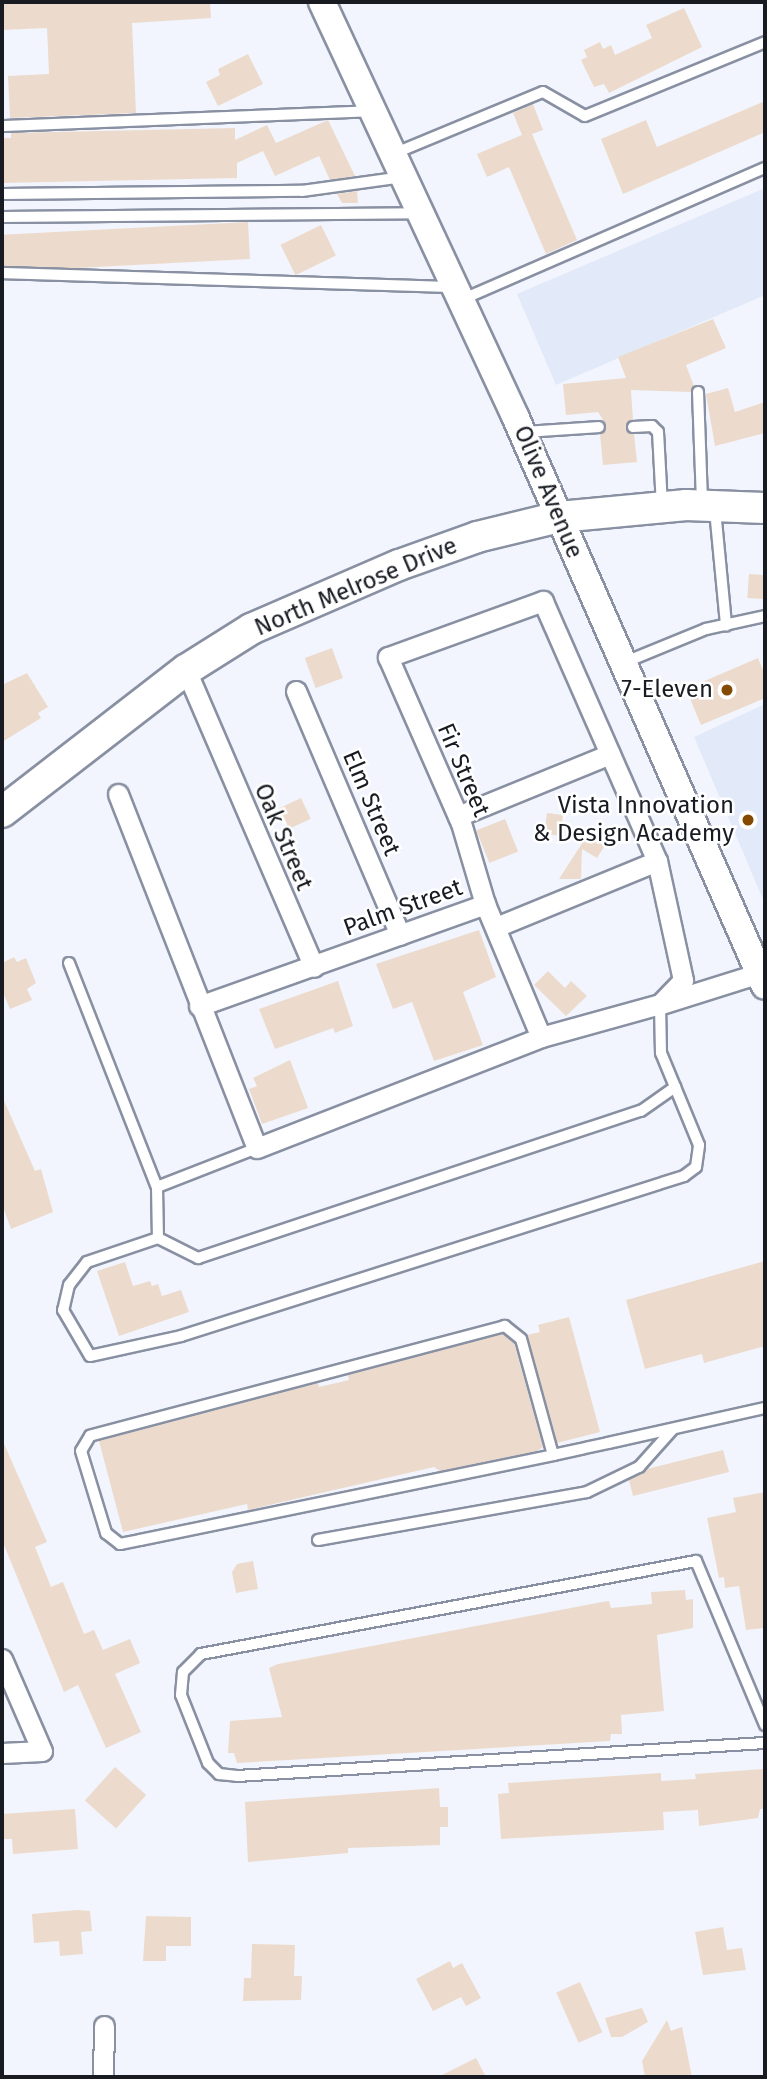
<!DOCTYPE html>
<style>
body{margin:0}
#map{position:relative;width:767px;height:2079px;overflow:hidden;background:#f2f5fd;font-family:"Fira Sans",sans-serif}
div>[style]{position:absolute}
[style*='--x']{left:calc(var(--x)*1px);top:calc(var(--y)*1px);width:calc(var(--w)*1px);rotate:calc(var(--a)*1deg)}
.built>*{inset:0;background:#e2eaf9}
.building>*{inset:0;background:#ecdbcc;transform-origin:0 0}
.roads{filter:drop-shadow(2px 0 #8890a2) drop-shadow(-2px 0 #8890a2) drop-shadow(0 2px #8890a2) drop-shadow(0 -2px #8890a2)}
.service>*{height:10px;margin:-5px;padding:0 5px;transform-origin:5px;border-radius:5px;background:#fff}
.minor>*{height:19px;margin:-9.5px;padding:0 9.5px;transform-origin:9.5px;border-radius:9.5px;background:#fff}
.secondary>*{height:26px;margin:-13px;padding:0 13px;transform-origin:13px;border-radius:13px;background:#fff}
.primary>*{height:30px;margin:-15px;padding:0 15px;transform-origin:15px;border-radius:15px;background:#fff}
.dots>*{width:19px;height:19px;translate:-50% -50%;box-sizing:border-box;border:4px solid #fff;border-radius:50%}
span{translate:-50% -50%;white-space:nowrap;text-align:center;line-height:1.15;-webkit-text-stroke:5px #fff;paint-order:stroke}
.street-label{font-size:24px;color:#181b22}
.poi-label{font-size:24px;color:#181b22}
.right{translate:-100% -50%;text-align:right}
.frame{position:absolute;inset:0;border:4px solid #181b22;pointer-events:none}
</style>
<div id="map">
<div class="built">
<div style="clip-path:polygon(765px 188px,765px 295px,556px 385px,517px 294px)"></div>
<div style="clip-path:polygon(765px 704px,765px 904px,694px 737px)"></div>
</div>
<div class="building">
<div style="clip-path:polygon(2px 2px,210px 2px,211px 18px,132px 23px,136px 113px,10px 118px,8px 76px,49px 74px,47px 28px,2px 30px)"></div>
<div style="clip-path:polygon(684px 8px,702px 47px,609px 93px,604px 84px,594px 87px,581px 60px,587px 57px,584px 50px,600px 42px,603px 49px,611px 45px,615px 55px,652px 38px,646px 25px)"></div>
<div style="clip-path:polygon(248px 54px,263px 84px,218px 106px,206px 82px,220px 75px,218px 69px)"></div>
<div style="clip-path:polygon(765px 101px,765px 132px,623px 194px,601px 139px,646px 120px,657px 147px)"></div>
<div style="clip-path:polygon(533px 104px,543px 130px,532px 134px,577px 240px,546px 254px,509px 167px,487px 177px,477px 154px,522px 135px,513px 113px)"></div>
<div style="clip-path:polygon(328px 120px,355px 176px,330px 180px,319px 156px,275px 176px,263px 151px,237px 163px,237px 178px,2px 183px,2px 138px,11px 138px,11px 133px,235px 128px,235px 140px,267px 125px,276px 143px)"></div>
<div style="clip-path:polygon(357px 191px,358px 203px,342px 203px,337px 194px)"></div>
<div style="left:248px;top:222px;width:37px;height:246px;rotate:87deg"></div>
<div style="left:321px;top:225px;width:34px;height:45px;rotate:64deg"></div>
<div style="clip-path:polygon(713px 319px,726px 348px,686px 365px,694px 386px,691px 392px,631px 390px,633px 420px,626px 428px,634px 434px,637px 462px,603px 465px,600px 434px,605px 423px,598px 412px,566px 415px,563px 384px,626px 378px,618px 357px)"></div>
<div style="clip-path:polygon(728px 388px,735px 412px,765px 402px,765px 433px,715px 446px,706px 394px)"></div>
<div style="left:749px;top:574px;width:16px;height:24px;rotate:4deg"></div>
<div style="left:332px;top:648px;width:32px;height:29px;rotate:70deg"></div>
<div style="clip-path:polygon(758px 658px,765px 675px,765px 698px,701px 725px,686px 689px)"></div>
<div style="clip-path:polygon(27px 673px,48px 707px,38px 713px,41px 718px,2px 742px,2px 685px)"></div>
<div style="left:301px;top:798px;width:23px;height:24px;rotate:65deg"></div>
<div style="left:547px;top:813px;width:16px;height:21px;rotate:7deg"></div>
<div style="left:505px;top:819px;width:35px;height:31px;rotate:68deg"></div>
<div style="clip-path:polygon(590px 831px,607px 842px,597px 858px,582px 849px,581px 879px,559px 879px)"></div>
<div style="clip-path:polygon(479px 930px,496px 977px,463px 992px,483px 1045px,434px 1061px,412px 1002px,393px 1009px,376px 964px)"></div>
<div style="clip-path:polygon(14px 957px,17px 962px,26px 958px,36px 983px,27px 989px,32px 1000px,10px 1009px,2px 990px,2px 963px)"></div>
<div style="clip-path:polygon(548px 971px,565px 988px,571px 981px,587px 996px,566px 1016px,534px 985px)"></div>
<div style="clip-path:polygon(338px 981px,353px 1026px,335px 1033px,333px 1028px,275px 1049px,259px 1009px)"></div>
<div style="clip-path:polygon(290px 1060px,308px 1108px,262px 1124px,249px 1089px,257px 1086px,253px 1078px)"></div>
<div style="clip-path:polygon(2px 1096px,35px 1171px,41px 1169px,53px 1212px,11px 1229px,2px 1204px)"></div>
<div style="clip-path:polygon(765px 1261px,765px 1346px,704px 1363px,702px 1354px,645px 1369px,626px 1300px)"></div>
<div style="clip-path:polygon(125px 1262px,133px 1286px,150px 1281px,152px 1286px,158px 1284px,162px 1296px,181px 1290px,189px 1312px,119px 1336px,97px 1271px)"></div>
<div style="clip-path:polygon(569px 1317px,600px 1432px,557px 1443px,527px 1335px,540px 1332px,538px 1325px)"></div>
<div style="clip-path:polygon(503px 1334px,514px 1343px,543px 1447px,537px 1451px,440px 1471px,434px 1467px,248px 1510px,247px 1504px,123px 1532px,99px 1441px,318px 1383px,319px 1387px,349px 1380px,348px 1375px)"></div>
<div style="clip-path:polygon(2px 1439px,47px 1542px,35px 1547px,51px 1587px,63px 1582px,84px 1634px,94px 1630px,103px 1650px,130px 1639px,140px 1663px,115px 1674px,141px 1732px,106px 1748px,78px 1685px,64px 1692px,2px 1540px)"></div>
<div style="clip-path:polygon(723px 1450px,729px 1472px,633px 1496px,629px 1480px,647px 1469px)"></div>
<div style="clip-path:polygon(765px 1492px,765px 1628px,746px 1630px,739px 1586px,725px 1588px,724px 1577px,719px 1578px,707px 1518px,736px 1512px,733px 1498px)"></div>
<div style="clip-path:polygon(253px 1561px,258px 1589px,236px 1593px,232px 1572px,237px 1564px)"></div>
<div style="clip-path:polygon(685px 1590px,686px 1600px,693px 1599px,693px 1628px,657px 1635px,664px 1711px,621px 1715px,622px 1734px,611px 1734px,610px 1741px,237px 1763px,234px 1753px,228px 1753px,230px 1721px,282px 1717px,269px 1668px,278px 1664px,602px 1602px,609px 1601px,611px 1608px,652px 1604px,651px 1592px)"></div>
<div style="left:115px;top:1767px;width:42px;height:45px;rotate:42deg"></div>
<div style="clip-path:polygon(763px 1769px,765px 1809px,760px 1809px,758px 1818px,699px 1826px,698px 1810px,663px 1812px,664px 1830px,501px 1839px,498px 1794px,509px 1793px,508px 1783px,661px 1773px,661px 1781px,696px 1779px,695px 1774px)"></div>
<div style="clip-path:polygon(439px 1788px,440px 1807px,448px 1807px,448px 1827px,440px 1827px,440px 1845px,348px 1848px,348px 1853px,248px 1862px,245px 1802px)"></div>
<div style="clip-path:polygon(75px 1809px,78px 1849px,13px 1854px,12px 1839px,2px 1839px,2px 1814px)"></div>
<div style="clip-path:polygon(77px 1910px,90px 1911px,92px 1931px,81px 1932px,83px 1954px,60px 1956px,59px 1941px,34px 1943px,32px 1914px)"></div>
<div style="clip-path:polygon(146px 1916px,191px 1917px,191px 1946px,166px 1946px,166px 1961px,143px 1961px)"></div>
<div style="clip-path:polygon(723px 1927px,727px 1950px,742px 1948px,746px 1970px,703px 1975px,695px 1932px)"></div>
<div style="clip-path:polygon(252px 1944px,295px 1945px,294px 1976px,302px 1976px,301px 2000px,243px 2001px,244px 1978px,251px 1978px)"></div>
<div style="clip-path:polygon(450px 1961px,453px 1968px,462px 1963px,481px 1998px,466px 2006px,461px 1997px,433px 2011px,416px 1979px)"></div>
<div style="left:580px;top:1982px;width:55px;height:26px;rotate:66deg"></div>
<div style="clip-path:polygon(642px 2008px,648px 2022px,622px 2037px,611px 2037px,605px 2018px)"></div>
<div style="clip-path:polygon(667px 2020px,671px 2031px,682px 2027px,692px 2077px,645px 2077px,642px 2061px)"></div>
<div style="clip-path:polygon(476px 2058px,486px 2077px,438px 2077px)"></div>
</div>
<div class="roads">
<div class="service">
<div style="--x:2;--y:126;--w:369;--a:-2.3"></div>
<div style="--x:393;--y:154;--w:162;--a:-22.5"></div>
<div style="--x:543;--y:92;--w:48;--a:29.7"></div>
<div style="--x:585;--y:116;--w:195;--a:-22.3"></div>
<div style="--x:2;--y:194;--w:300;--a:-0.6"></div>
<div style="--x:302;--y:191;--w:102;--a:-7.9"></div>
<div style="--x:2;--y:217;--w:417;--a:-0.5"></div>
<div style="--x:2;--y:273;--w:451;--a:1.8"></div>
<div style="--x:461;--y:300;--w:331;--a:-23.5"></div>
<div style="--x:698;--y:392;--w:109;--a:87.9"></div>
<div style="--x:633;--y:427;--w:19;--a:-3"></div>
<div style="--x:652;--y:426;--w:8;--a:45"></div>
<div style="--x:658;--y:432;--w:73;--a:86.9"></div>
<div style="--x:526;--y:432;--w:73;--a:-3.9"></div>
<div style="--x:715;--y:510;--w:116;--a:84.5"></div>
<div style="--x:623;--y:663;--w:90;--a:-22.3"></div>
<div style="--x:706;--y:629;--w:60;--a:-12.4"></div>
<div style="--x:69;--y:963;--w:241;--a:68.6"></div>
<div style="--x:157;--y:1187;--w:51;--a:88.9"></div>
<div style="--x:158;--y:1238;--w:75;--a:161.3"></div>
<div style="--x:87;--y:1262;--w:29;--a:128"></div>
<div style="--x:69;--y:1285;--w:26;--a:103"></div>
<div style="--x:63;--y:1310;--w:53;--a:59.6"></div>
<div style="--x:90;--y:1356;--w:93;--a:-12.4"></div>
<div style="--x:181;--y:1336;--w:528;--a:-17.65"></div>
<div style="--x:684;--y:1176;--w:15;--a:-37"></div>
<div style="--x:696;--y:1167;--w:22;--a:-82"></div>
<div style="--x:699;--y:1145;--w:100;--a:-112.4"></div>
<div style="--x:661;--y:1053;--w:49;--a:-91.2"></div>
<div style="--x:157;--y:1187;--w:107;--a:-21.3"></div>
<div style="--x:158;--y:1238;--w:45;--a:26.6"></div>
<div style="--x:198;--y:1258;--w:467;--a:-18.4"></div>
<div style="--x:641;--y:1111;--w:42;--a:-35.2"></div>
<div style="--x:553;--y:1455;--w:120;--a:-105.4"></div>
<div style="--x:521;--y:1339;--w:21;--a:-141"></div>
<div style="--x:505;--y:1326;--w:429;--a:165.2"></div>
<div style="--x:90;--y:1436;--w:17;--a:121"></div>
<div style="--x:81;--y:1451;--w:86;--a:73"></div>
<div style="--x:106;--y:1533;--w:18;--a:38"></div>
<div style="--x:120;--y:1544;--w:20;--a:-11"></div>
<div style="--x:140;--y:1540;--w:422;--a:-11.6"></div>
<div style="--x:553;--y:1455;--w:56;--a:-12.3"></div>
<div style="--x:608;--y:1443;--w:161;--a:-12.6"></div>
<div style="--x:318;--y:1540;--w:273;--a:-10.1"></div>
<div style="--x:587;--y:1492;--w:58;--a:-25.7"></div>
<div style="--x:639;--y:1467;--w:51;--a:-48.2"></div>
<div style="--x:765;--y:1725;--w:178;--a:-112.8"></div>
<div style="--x:696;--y:1561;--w:504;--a:169.36"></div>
<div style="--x:201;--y:1654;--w:25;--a:135"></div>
<div style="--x:183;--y:1672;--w:23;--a:95"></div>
<div style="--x:181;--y:1695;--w:73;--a:68.3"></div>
<div style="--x:208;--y:1763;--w:16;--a:45"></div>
<div style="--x:219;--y:1774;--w:18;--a:6"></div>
<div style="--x:237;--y:1776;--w:529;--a:-3.58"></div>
</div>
<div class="minor">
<div style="--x:186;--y:670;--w:323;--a:66.7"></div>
<div style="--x:296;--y:691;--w:265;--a:66.9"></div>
<div style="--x:118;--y:794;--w:380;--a:68.6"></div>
<div style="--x:257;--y:1148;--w:305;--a:-21.3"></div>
<div style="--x:541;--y:1037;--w:123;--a:-15.5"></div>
<div style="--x:660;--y:1004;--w:33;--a:-46"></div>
<div style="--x:683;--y:980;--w:122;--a:-102.3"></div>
<div style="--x:657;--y:861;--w:284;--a:-113.7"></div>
<div style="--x:543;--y:601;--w:165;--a:160.1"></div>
<div style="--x:388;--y:657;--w:181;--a:66.3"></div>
<div style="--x:461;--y:823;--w:84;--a:73.5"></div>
<div style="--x:485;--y:904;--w:144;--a:67.2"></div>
<div style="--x:458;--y:816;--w:164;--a:-22.2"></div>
<div style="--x:496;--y:927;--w:174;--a:-22.3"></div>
<div style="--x:661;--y:1004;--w:104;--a:-17.4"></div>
<div style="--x:199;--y:1006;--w:304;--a:-19.6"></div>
<div style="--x:2;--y:1659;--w:100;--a:66.5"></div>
<div style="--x:42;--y:1751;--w:40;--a:177.1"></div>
<div style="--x:103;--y:2077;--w:51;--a:-88.9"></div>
</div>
<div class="secondary">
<div style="--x:322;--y:2;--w:457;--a:65"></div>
<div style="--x:515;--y:416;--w:622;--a:66.32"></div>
</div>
<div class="primary">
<div style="--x:2;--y:812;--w:232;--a:-37.7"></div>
<div style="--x:186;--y:670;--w:77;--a:-32.2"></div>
<div style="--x:251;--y:629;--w:161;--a:-23.4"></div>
<div style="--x:399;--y:565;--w:83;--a:-19.7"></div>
<div style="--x:477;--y:537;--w:84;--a:-13.7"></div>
<div style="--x:559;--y:517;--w:128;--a:-5.4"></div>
<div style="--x:686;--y:505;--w:79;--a:2.2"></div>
</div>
</div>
<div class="dots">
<div style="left:727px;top:690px;background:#844a00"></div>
<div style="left:748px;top:820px;background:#844a00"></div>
</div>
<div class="street-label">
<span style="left:548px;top:492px;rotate:67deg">Olive Avenue</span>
<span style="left:356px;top:587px;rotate:-23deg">North Melrose Drive</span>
<span style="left:463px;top:770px;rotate:67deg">Fir Street</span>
<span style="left:371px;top:803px;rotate:67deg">Elm Street</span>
<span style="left:283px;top:837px;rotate:67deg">Oak Street</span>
<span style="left:403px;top:908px;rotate:-20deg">Palm Street</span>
</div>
<div class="poi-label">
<span class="right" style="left:713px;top:690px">7-Eleven</span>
<span class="right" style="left:734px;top:820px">Vista Innovation<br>&amp; Design Academy</span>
</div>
<div class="frame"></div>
</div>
